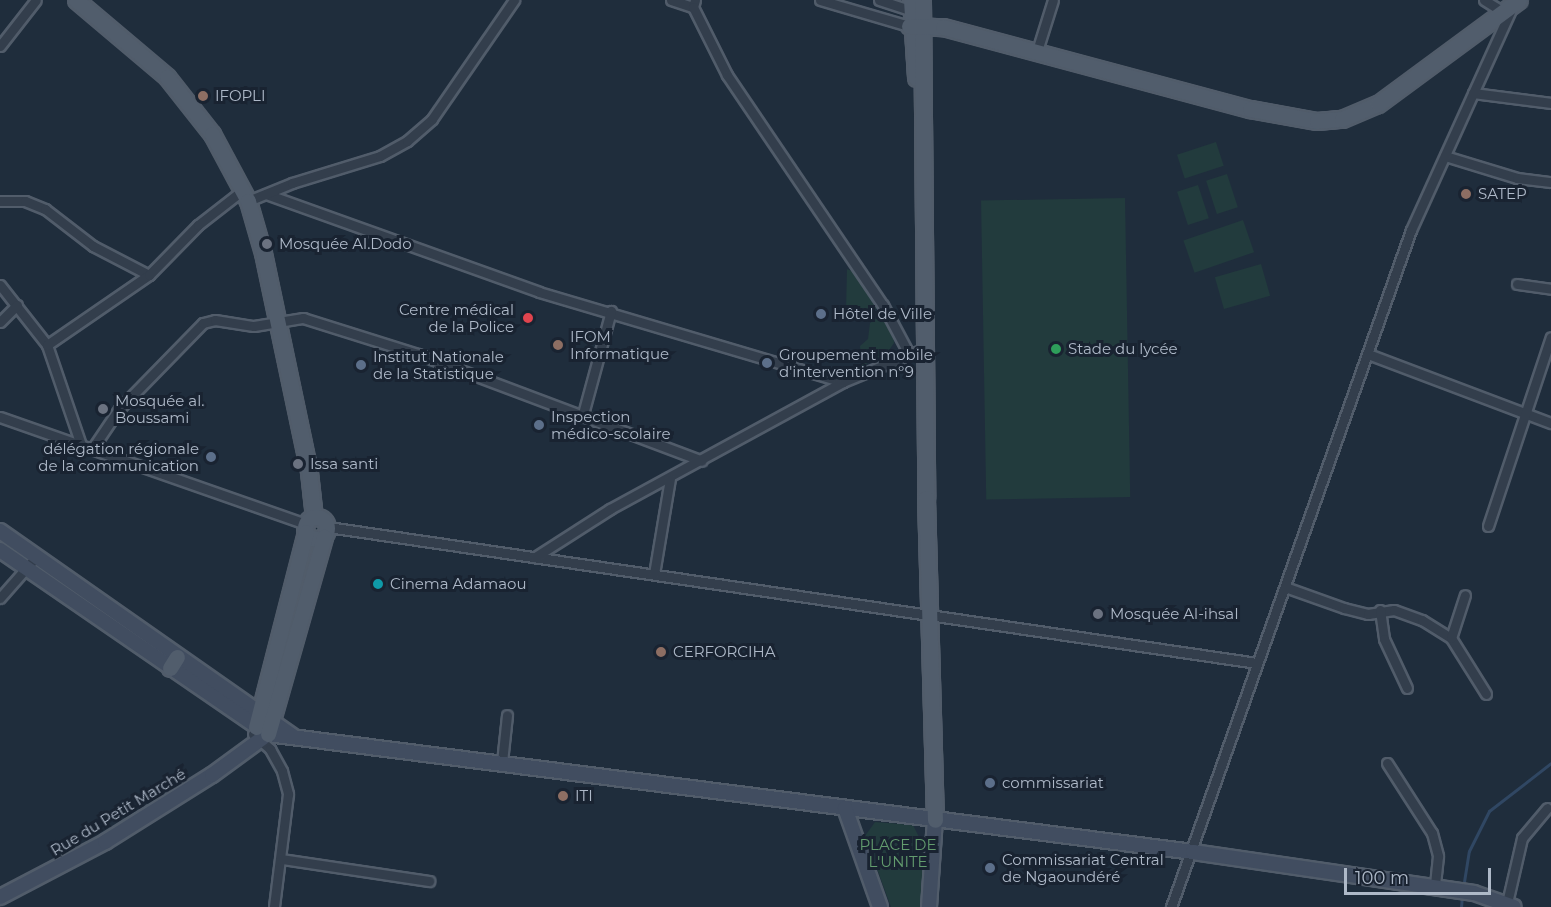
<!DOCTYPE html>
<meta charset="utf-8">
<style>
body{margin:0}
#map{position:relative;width:1551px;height:907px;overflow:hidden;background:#1f2d3c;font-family:Montserrat,sans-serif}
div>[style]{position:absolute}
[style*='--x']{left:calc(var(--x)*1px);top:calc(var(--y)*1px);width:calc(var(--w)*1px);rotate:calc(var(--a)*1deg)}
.green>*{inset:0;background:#223b3d;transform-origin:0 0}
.stream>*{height:3px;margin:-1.5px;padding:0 1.5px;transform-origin:1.5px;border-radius:1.5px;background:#304763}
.roads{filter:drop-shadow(2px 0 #515c6a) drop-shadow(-2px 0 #515c6a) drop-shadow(0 2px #515c6a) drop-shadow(0 -2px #515c6a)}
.street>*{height:9px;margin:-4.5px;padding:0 4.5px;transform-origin:4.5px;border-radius:4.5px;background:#333e4c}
.secondary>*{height:14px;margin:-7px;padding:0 7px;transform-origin:7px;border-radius:7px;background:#414d60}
.primary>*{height:15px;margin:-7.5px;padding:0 7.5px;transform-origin:7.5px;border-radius:7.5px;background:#515d6c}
.primary>.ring{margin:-7.5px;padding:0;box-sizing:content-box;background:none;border:15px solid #515d6c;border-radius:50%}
.dots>*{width:16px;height:16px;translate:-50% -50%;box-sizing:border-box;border:3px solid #192331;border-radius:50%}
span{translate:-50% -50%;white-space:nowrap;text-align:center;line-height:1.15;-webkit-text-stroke:6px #192331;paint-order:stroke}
.poi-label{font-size:15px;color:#aeb9c8}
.left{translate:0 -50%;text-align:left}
.right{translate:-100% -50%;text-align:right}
.street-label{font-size:15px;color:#aeb9c8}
.park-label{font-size:15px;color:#639c6e}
.scale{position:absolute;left:1344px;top:868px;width:147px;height:27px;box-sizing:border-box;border:3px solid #aeb9c8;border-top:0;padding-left:8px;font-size:18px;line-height:21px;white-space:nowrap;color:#aeb9c8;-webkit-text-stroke:4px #192331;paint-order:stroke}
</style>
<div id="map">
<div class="green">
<div style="left:1216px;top:142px;width:25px;height:41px;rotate:72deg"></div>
<div style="left:1227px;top:174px;width:35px;height:22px;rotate:72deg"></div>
<div style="left:1198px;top:185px;width:35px;height:22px;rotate:72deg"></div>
<div style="left:1125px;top:198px;width:299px;height:144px;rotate:89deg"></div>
<div style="left:1243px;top:220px;width:34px;height:63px;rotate:71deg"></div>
<div style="left:1261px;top:264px;width:33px;height:48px;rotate:74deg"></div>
<div style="clip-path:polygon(847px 269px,854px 272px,877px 309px,846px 311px)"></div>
<div style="clip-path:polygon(881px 315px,893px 334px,894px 343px,887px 353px,862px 366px,860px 346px,868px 339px,870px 323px)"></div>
<div style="clip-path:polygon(875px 822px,913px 825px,924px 847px,920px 907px,891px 907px,865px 836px)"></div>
</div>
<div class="stream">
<div style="--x:1463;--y:888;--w:37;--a:-81"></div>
<div style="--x:1469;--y:851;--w:45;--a:-63.4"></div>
<div style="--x:1489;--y:811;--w:78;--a:-37.7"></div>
<div style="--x:1461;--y:907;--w:12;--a:-85"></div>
</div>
<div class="roads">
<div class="street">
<div style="--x:671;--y:0;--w:23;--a:18"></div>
<div style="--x:695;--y:0;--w:7;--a:106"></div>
<div style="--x:693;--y:7;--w:76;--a:63.4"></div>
<div style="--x:727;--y:75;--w:278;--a:55.9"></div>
<div style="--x:883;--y:305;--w:55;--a:62"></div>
<div style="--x:820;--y:0;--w:93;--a:16.3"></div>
<div style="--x:879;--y:0;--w:33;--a:18"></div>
<div style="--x:1484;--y:0;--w:22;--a:32"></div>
<div style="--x:0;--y:46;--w:58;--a:-52"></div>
<div style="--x:1037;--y:51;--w:53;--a:-72.6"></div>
<div style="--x:1473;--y:93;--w:79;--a:7.3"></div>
<div style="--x:1445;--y:156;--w:75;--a:17"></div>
<div style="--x:1517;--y:178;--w:34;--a:7"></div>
<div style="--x:266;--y:194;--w:290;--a:19.7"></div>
<div style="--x:539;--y:292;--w:317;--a:16.5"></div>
<div style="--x:0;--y:201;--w:25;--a:0"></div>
<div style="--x:25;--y:201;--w:22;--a:22"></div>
<div style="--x:45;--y:209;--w:61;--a:37.6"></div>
<div style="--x:93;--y:246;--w:63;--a:27.4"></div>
<div style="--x:248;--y:201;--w:48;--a:-22.2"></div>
<div style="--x:292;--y:183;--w:92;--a:-17.1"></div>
<div style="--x:380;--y:156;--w:31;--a:-29"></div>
<div style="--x:407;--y:141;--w:33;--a:-41"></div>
<div style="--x:432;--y:119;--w:145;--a:-55.4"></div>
<div style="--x:1517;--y:284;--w:34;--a:8"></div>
<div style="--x:0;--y:285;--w:76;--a:51.9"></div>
<div style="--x:47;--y:345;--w:106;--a:71.2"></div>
<div style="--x:0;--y:322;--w:24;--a:-45"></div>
<div style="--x:47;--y:345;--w:124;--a:-34.5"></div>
<div style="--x:149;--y:275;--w:70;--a:-45.6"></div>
<div style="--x:198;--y:225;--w:57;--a:-37.9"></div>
<div style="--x:1368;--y:354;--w:196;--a:20.7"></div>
<div style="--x:583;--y:414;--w:107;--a:-74.8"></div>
<div style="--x:0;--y:417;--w:324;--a:19.3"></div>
<div style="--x:92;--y:449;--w:48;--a:-56"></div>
<div style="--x:119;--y:409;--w:120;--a:-45.7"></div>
<div style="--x:203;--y:323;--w:12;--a:-14"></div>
<div style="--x:215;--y:320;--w:39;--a:9"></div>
<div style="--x:254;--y:326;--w:50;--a:-9.3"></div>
<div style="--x:303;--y:318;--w:121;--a:17.4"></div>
<div style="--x:418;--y:354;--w:303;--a:20.6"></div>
<div style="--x:1488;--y:526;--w:199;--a:-71.6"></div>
<div style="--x:328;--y:527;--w:939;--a:8.33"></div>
<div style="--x:535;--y:557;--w:89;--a:-32.6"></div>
<div style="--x:610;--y:509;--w:265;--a:-28.6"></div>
<div style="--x:843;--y:382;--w:90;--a:-22.3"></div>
<div style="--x:654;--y:574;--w:97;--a:-80.5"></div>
<div style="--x:1285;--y:587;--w:63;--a:19.6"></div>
<div style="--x:1344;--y:608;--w:25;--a:14"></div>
<div style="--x:1368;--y:614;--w:26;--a:-9"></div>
<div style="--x:1394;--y:610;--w:30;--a:20"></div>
<div style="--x:1422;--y:620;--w:34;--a:32"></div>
<div style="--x:1451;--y:638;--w:66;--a:58"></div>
<div style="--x:0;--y:598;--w:55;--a:-48.7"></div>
<div style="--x:1380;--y:610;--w:29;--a:82"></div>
<div style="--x:1384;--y:639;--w:54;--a:64.9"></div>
<div style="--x:1451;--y:638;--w:45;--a:-72"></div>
<div style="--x:253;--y:734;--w:23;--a:41"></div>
<div style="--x:270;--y:749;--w:25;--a:61"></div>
<div style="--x:282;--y:771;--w:24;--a:75"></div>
<div style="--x:288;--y:794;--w:114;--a:97.1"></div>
<div style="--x:502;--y:762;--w:47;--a:-83.9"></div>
<div style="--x:1387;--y:763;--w:83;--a:57.3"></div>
<div style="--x:1432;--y:833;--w:24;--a:75"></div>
<div style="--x:1438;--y:856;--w:31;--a:96"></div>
<div style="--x:282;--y:859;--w:149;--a:8.5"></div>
<div style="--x:1507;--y:903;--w:67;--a:-77"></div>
<div style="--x:1522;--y:838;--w:39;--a:-50"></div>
<div style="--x:1171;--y:907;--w:718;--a:-70.48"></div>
<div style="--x:1411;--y:230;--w:245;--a:-65.6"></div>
</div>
<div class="secondary">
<div style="--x:0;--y:531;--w:359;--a:35"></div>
<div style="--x:0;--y:550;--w:325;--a:34.5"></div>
<div style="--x:268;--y:734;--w:932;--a:7.27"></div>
<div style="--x:1193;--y:852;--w:284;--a:8.3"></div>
<div style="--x:1474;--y:893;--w:42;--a:19.3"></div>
<div style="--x:845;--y:808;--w:105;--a:70.5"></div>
<div style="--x:0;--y:897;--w:119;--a:-27.6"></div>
<div style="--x:105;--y:842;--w:126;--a:-32.1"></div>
<div style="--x:212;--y:775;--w:69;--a:-36.2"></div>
<div style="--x:929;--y:907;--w:87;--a:-86.1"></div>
</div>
<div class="primary">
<div style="--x:76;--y:0;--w:119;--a:40.2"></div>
<div style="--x:167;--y:77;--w:73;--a:51.7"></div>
<div style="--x:212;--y:134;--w:76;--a:61.8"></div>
<div style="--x:248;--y:201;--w:54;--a:73.9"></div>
<div style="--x:263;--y:253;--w:224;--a:78.1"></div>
<div style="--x:309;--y:472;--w:45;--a:83.7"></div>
<div style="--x:911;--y:0;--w:78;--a:86.3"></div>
<div style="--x:922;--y:0;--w:498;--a:89.5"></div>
<div style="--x:926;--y:498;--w:322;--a:88.4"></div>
<div style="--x:909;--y:26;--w:34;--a:2"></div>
<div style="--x:943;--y:27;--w:318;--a:15"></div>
<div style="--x:1250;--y:109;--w:68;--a:10.2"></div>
<div style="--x:1317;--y:121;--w:25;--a:-5"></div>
<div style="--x:1342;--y:119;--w:39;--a:-23"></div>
<div style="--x:1378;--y:104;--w:175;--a:-36.4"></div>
<div class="ring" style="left:305px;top:517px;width:7px;height:7px"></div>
<div style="--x:170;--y:668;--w:13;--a:-58"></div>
<div style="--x:256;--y:727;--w:201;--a:-75.6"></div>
<div style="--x:268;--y:734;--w:205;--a:-74.1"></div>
</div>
</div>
<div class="dots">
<div style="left:203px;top:96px;background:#8d6e63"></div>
<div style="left:1466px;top:194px;background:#8d6e63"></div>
<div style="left:267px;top:244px;background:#6b7280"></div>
<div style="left:821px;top:314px;background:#5c6f8a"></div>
<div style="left:528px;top:318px;background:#e0444e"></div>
<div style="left:558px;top:345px;background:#8d6e63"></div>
<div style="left:1056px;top:349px;background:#2e9e5b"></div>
<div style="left:767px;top:363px;background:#5c6f8a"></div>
<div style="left:361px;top:365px;background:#5c6f8a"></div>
<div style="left:103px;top:409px;background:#6b7280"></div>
<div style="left:539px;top:425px;background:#5c6f8a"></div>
<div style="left:211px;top:457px;background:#5c6f8a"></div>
<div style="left:298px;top:464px;background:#6b7280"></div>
<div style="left:378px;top:584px;background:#0f9aa8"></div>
<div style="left:1098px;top:614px;background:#6b7280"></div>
<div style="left:661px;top:652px;background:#8d6e63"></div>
<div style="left:990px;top:783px;background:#5c6f8a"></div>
<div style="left:563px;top:796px;background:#8d6e63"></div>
<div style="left:990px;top:868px;background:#5c6f8a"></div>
</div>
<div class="poi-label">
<span class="left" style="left:215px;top:96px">IFOPLI</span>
<span class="left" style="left:1478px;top:194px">SATEP</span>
<span class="left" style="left:279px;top:244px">Mosquée Al.Dodo</span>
<span class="right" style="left:514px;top:318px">Centre médical<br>de la Police</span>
<span class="left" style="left:833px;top:314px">Hôtel de Ville</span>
<span class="left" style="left:570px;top:345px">IFOM<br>Informatique</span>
<span class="left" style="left:1068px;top:349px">Stade du lycée</span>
<span class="left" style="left:779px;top:363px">Groupement mobile<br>d'intervention n°9</span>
<span class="left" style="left:373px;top:365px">Institut Nationale<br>de la Statistique</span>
<span class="left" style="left:115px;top:409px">Mosquée al.<br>Boussami</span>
<span class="left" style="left:551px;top:425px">Inspection<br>médico-scolaire</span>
<span class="right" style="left:199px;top:457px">délégation régionale<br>de la communication</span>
<span class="left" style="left:310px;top:464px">Issa santi</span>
<span class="left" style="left:390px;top:584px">Cinema Adamaou</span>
<span class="left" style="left:1110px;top:614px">Mosquée Al-ihsaI</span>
<span class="left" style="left:673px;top:652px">CERFORCIHA</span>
<span class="left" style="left:1002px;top:783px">commissariat</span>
<span class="left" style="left:575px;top:796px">ITI</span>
<span class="left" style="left:1002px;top:868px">Commissariat Central<br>de Ngaoundéré</span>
</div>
<div class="street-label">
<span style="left:118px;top:812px;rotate:-31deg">Rue du Petit Marché</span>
</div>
<div class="park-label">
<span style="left:898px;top:853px">PLACE DE<br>L'UNITE</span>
</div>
<div class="scale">100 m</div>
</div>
